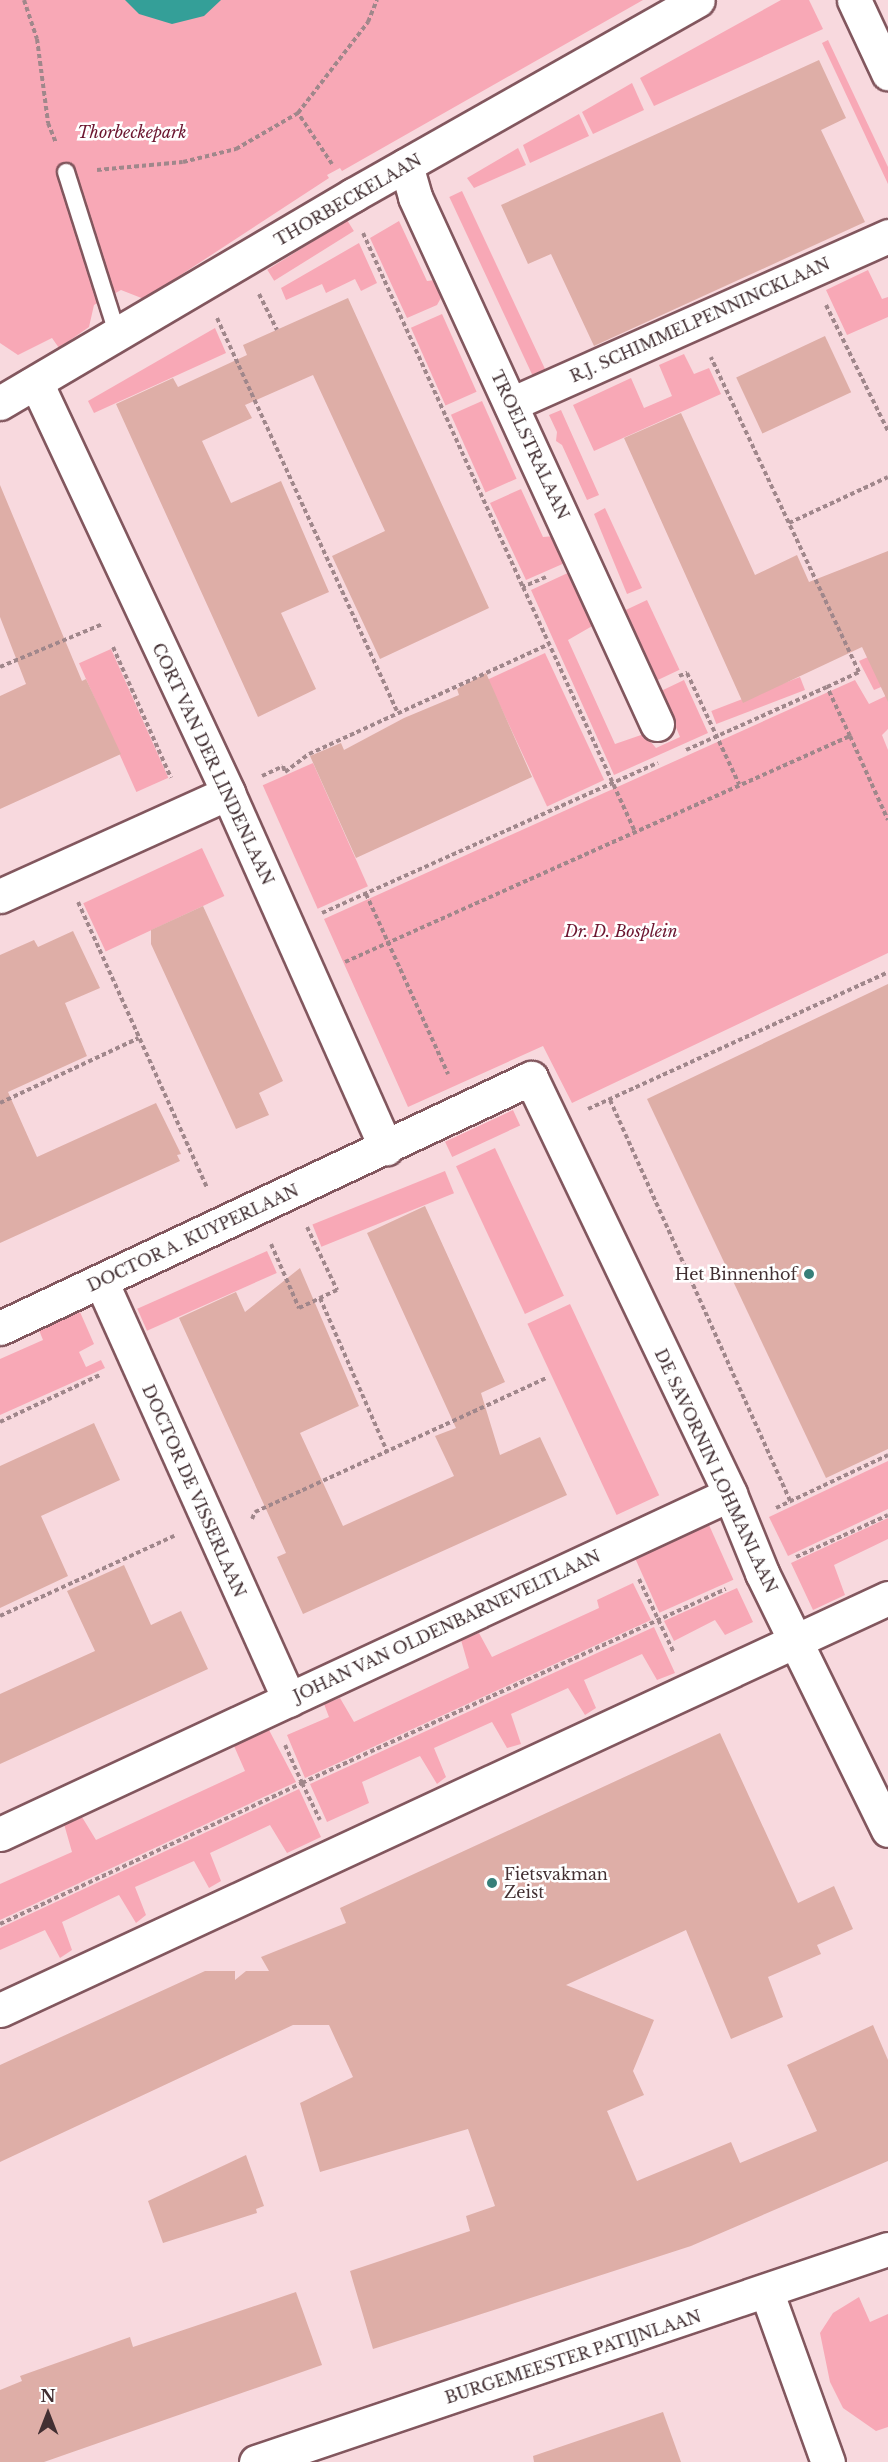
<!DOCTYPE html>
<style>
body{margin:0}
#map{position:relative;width:888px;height:2462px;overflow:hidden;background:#f8d9de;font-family:"Libre Baskerville",serif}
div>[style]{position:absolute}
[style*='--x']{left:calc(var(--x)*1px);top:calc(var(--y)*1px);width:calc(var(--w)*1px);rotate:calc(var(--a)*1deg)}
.green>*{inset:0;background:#f8a8b6;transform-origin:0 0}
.water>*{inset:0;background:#349f98}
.building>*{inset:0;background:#deaea7;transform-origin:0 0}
.path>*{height:4px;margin-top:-2px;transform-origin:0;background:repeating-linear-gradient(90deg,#a0878b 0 4.5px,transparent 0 7.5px)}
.roads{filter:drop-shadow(2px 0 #82575e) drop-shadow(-2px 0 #82575e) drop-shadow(0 2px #82575e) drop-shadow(0 -2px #82575e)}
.lane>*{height:16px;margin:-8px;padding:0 8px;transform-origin:8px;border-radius:8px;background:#fff}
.street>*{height:33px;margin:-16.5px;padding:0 16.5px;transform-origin:16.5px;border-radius:16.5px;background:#fff}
.dots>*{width:16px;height:16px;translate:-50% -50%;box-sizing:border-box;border:3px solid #fff;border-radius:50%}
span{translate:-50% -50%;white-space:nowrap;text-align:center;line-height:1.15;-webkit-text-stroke:5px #fff;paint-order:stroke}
.park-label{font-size:16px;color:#6c1630;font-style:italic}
.street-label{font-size:16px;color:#422f32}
.poi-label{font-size:16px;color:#422f32}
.right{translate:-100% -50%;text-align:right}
.left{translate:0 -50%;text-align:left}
.north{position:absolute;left:18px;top:2384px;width:60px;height:60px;-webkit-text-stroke:4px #fff;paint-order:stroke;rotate:0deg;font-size:16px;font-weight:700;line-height:24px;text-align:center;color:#422f32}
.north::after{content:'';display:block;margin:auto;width:21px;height:27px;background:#422f32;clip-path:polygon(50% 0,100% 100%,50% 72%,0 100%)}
</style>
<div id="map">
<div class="green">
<div style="clip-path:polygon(0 0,643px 0,342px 171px,340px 168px,327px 175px,329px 178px,144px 299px,121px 290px,94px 305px,89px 327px,59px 348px,52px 338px,18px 355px,0 343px)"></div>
<div style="clip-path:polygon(781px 0,809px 0,823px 29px,654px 106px,640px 78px)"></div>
<div style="clip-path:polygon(828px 40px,888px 167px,888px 184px,822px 43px)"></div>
<div style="clip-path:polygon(632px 83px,644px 110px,593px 134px,582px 112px)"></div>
<div style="clip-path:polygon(579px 114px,589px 136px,530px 163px,523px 145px)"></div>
<div style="clip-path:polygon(518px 148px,526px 165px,474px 188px,467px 178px)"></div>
<div style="left:462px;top:191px;width:197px;height:14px;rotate:65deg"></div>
<div style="left:347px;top:220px;width:13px;height:94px;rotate:58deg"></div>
<div style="clip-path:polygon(399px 221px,427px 281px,435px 280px,442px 296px,437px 305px,407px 318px,370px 238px)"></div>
<div style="clip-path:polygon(359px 243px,377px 283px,361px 291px,355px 279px,326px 293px,322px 284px,286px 300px,281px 288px)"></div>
<div style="clip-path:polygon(868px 270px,882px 299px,888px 297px,888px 317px,847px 335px,826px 290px)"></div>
<div style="left:442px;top:314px;width:85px;height:34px;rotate:66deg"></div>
<div style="clip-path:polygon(215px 328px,226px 353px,94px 413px,88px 401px)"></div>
<div style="clip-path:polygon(684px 354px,694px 374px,709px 368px,721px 394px,594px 451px,573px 405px,631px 378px,644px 408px,672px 396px,659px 365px)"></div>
<div style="left:482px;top:401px;width:85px;height:34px;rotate:66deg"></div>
<div style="clip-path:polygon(561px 410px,599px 495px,587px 500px,562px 445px,556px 441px,557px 432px,549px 415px)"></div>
<div style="clip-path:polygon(521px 489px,543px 537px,555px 536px,567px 562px,526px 580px,490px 503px)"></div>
<div style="clip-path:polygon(605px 508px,642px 588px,627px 594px,594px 514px)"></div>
<div style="clip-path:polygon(572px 571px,594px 625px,568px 640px,615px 744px,644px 734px,656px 748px,680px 737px,661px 691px,684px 680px,708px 733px,614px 775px,531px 590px)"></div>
<div style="left:647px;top:600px;width:77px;height:24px;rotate:65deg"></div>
<div style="clip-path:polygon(888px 648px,888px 684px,874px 690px,859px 661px)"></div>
<div style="left:111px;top:649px;width:141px;height:35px;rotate:66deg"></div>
<div style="left:545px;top:653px;width:140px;height:63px;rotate:65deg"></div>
<div style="left:800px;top:677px;width:14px;height:95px;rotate:69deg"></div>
<div style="clip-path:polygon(855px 680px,869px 704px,888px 695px,888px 729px,882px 735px,888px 750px,888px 953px,572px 1103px,543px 1046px,408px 1107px,324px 919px)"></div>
<div style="left:313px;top:763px;width:135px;height:55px;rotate:66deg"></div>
<div style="left:202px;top:848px;width:53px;height:131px;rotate:65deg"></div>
<div style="left:513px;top:1110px;width:17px;height:75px;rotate:65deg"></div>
<div style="left:495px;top:1148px;width:163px;height:43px;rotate:65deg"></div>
<div style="left:445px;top:1171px;width:24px;height:143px;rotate:68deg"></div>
<div style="left:267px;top:1251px;width:24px;height:142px;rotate:66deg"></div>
<div style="left:570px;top:1304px;width:211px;height:47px;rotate:65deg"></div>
<div style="clip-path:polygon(80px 1312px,94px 1344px,79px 1352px,86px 1367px,101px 1360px,105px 1368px,0 1415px,0 1359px,43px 1340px,39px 1330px)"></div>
<div style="clip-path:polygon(888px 1461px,888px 1509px,788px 1556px,769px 1517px)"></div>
<div style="clip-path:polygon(888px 1518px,888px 1539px,834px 1565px,845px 1595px,813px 1610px,791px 1563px)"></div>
<div style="left:709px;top:1525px;width:60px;height:81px;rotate:66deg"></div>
<div style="clip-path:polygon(633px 1583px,651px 1620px,305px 1778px,287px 1735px,329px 1717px,324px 1704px,340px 1698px,354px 1722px,469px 1668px,461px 1640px,479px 1633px,492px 1657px,599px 1608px,597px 1600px)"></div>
<div style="clip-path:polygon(737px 1588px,753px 1622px,725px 1635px,715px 1620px,674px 1641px,664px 1621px)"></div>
<div style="clip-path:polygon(654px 1627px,675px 1673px,657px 1680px,642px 1654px,584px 1680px,596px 1708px,585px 1715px,568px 1688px,511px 1714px,521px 1744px,507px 1748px,492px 1722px,434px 1748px,446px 1777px,437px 1784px,420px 1756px,362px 1782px,369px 1803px,327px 1822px,310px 1784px)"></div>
<div style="clip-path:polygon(269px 1730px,296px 1782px,0 1920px,0 1884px,72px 1852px,64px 1824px,82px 1817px,96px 1840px,245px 1771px,234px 1746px)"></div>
<div style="clip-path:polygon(299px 1789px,321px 1837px,287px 1853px,270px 1825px,210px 1853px,221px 1881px,209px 1888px,194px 1861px,135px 1887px,146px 1915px,136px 1923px,119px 1895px,62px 1922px,72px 1950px,60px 1958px,45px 1930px,0 1950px,0 1928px)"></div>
<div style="clip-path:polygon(859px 2297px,870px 2322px,888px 2314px,888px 2427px,876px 2431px,843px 2408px,830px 2382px,820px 2333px,833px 2313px)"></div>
</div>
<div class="water">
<div style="clip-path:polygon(125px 0,221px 0,204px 16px,172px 24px,139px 14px)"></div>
</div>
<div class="building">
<div style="clip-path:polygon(819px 60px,846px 118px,821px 130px,865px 222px,594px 346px,551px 254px,528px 264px,501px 205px)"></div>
<div style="clip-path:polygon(348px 298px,489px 608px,380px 659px,332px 556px,385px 531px,313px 375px,245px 405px,252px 418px,202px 441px,231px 503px,281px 481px,329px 592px,281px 613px,316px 689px,258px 717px,116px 404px,173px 378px,178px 387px,247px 355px,243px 345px)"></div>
<div style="left:825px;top:336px;width:62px;height:98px;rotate:65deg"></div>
<div style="clip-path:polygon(681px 413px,755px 575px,797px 555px,809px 582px,888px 551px,888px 702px,862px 647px,743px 703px,624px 438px)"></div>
<div style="clip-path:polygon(0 485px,82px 681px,86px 679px,121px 754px,0 809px,0 696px,26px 684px,0 617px)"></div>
<div style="clip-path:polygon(486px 673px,532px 777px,356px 858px,310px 756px,341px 743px,344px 750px,404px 718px,459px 695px,457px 689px)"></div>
<div style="clip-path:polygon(203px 906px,283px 1081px,259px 1093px,269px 1115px,236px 1129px,151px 944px,151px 930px)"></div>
<div style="clip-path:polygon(73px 931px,100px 988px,65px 1003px,87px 1056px,8px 1092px,37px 1157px,156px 1103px,181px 1154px,177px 1155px,180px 1161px,0 1243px,0 955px,34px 940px,38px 947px)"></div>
<div style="clip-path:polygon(888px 984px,888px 1449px,826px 1478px,647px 1099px)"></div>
<div style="clip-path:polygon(425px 1206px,505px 1382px,481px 1393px,500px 1455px,540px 1437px,567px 1495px,303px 1614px,277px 1557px,286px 1553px,179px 1318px,236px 1292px,245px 1312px,300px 1268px,359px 1406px,300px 1433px,343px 1526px,454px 1476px,435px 1436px,456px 1428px,367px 1233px)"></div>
<div style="clip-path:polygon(94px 1423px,120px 1480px,41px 1516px,68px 1576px,0 1608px,0 1466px)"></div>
<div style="clip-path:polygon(124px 1565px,151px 1625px,181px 1611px,208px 1669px,0 1764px,0 1694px,95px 1651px,67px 1591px)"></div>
<div style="clip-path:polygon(720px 1733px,798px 1903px,834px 1886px,853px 1929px,817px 1945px,821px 1954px,768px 1977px,783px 2017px,731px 2039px,686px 1930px,566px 1985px,654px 2020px,633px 2071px,644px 2095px,607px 2111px,637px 2181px,731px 2142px,740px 2163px,817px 2131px,787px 2065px,873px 2025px,888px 2060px,888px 2161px,691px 2246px,373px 2349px,350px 2271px,470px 2231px,466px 2216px,495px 2206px,468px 2129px,320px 2172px,300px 2103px,353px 2077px,329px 2025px,293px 2025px,0 2162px,0 2065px,205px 1971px,235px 1971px,235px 1980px,246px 1971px,269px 1971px,261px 1957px,346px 1923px,340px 1908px)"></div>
<div style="clip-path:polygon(246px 2155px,264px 2206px,256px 2209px,257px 2213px,163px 2243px,148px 2201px)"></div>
<div style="clip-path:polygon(296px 2292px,322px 2365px,44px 2462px,0 2462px,0 2390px,22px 2381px,20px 2376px,130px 2337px,133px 2347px)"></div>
<div style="clip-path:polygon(663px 2412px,681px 2462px,534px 2462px,533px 2456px)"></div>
</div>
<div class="path">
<div style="--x:24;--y:0;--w:41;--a:71.6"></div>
<div style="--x:37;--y:39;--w:85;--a:82.5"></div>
<div style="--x:48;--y:123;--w:22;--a:68"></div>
<div style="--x:332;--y:164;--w:61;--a:-123.7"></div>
<div style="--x:298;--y:113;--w:115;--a:-52.4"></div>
<div style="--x:368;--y:22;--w:24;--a:-68"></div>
<div style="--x:97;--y:170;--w:86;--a:-5.3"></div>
<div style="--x:183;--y:162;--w:55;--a:-13.8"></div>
<div style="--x:236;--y:149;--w:72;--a:-30.1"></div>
<div style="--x:363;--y:233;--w:388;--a:65.7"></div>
<div style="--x:259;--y:294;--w:40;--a:63.4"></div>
<div style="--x:826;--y:305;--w:140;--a:63.8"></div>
<div style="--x:217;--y:318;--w:434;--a:65.4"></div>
<div style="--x:789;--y:523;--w:109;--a:-24.9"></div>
<div style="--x:546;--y:577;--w:25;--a:157"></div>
<div style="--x:523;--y:587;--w:269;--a:65.4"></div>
<div style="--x:113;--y:647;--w:143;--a:66.1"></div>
<div style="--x:0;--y:667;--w:112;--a:-22.7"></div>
<div style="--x:679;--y:676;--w:9;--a:-21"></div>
<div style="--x:687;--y:673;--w:123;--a:64.9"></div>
<div style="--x:850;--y:736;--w:92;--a:65.7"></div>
<div style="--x:686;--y:750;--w:154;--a:-24.1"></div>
<div style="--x:262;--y:776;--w:23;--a:-25"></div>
<div style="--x:283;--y:766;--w:6;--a:72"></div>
<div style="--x:285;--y:772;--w:30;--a:-37"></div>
<div style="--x:309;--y:754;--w:264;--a:-24.6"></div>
<div style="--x:366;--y:894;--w:198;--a:65.5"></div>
<div style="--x:78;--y:902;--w:314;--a:65.7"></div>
<div style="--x:322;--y:913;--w:368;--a:-24.1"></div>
<div style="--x:345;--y:962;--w:553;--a:-24.11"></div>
<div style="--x:850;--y:736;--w:54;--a:-115.1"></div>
<div style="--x:827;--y:687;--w:35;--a:-25"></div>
<div style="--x:859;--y:672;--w:348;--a:-115.2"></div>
<div style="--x:610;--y:1100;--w:440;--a:65.8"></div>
<div style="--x:0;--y:1103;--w:153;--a:-25.1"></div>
<div style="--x:588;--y:1109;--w:330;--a:-24.5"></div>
<div style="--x:307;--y:1227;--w:70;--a:64.5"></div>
<div style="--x:337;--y:1290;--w:19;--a:155"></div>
<div style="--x:271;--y:1244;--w:70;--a:66.4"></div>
<div style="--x:299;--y:1308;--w:23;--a:-25"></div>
<div style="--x:320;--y:1298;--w:167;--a:66.4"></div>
<div style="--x:0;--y:1422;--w:110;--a:-25.2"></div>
<div style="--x:776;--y:1508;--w:124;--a:-25.3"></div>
<div style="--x:252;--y:1519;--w:8;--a:-67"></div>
<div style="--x:255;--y:1512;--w:320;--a:-24.7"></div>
<div style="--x:796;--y:1557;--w:101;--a:-24.5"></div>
<div style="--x:639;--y:1579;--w:82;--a:64.7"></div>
<div style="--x:0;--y:1616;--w:192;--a:-24.7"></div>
<div style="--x:285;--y:1745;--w:42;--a:65.9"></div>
<div style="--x:302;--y:1783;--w:466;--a:-24.6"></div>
<div style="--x:0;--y:1924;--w:333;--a:-25"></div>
<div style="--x:302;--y:1783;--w:41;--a:64.1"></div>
</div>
<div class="roads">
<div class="lane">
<div style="--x:66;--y:172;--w:172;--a:72.4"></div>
</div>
<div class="street">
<div style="--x:854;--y:0;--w:81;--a:65"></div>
<div style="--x:406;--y:165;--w:33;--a:74"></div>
<div style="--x:415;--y:197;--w:580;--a:65.34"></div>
<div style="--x:31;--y:385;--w:13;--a:39"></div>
<div style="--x:41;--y:393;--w:442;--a:64.9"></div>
<div style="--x:228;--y:793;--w:389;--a:66"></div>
<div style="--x:0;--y:403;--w:410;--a:-30.5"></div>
<div style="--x:353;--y:195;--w:396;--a:-29.5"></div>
<div style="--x:511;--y:404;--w:413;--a:-24"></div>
<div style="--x:0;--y:896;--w:250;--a:-24.3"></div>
<div style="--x:101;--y:1281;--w:459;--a:65.8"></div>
<div style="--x:0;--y:1328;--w:587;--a:-25.21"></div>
<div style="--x:531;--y:1078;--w:461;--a:64.4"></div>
<div style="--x:730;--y:1494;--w:85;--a:67.9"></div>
<div style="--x:762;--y:1573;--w:286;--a:63.9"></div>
<div style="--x:0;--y:1834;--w:805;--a:-24.97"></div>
<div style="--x:0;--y:2010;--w:979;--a:-24.89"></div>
<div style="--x:767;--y:2293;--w:180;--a:70.2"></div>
<div style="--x:256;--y:2462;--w:667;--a:-18.63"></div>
</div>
</div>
<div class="dots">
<div style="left:809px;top:1274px;background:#377f79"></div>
<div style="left:492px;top:1883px;background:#377f79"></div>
</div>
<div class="park-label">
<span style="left:132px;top:132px">Thorbeckepark</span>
<span style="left:621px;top:931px">Dr. D. Bosplein</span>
</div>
<div class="street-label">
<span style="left:348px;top:200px;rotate:-30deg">THORBECKELAAN</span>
<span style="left:700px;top:320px;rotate:-24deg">R.J. SCHIMMELPENNINCKLAAN</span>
<span style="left:530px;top:445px;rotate:65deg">TROELSTRALAAN</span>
<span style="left:213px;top:764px;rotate:65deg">CORT VAN DER LINDENLAAN</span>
<span style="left:193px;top:1238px;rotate:-25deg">DOCTOR A. KUYPERLAAN</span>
<span style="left:716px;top:1471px;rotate:65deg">DE SAVORNIN LOHMANLAAN</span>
<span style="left:194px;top:1491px;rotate:66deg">DOCTOR DE VISSERLAAN</span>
<span style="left:447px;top:1626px;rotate:-25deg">JOHAN VAN OLDENBARNEVELTLAAN</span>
<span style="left:573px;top:2357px;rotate:-18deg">BURGEMEESTER PATIJNLAAN</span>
</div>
<div class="poi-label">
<span class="right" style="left:797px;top:1274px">Het Binnenhof</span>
<span class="left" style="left:504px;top:1883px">Fietsvakman<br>Zeist</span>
</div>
<div class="north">N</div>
</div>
